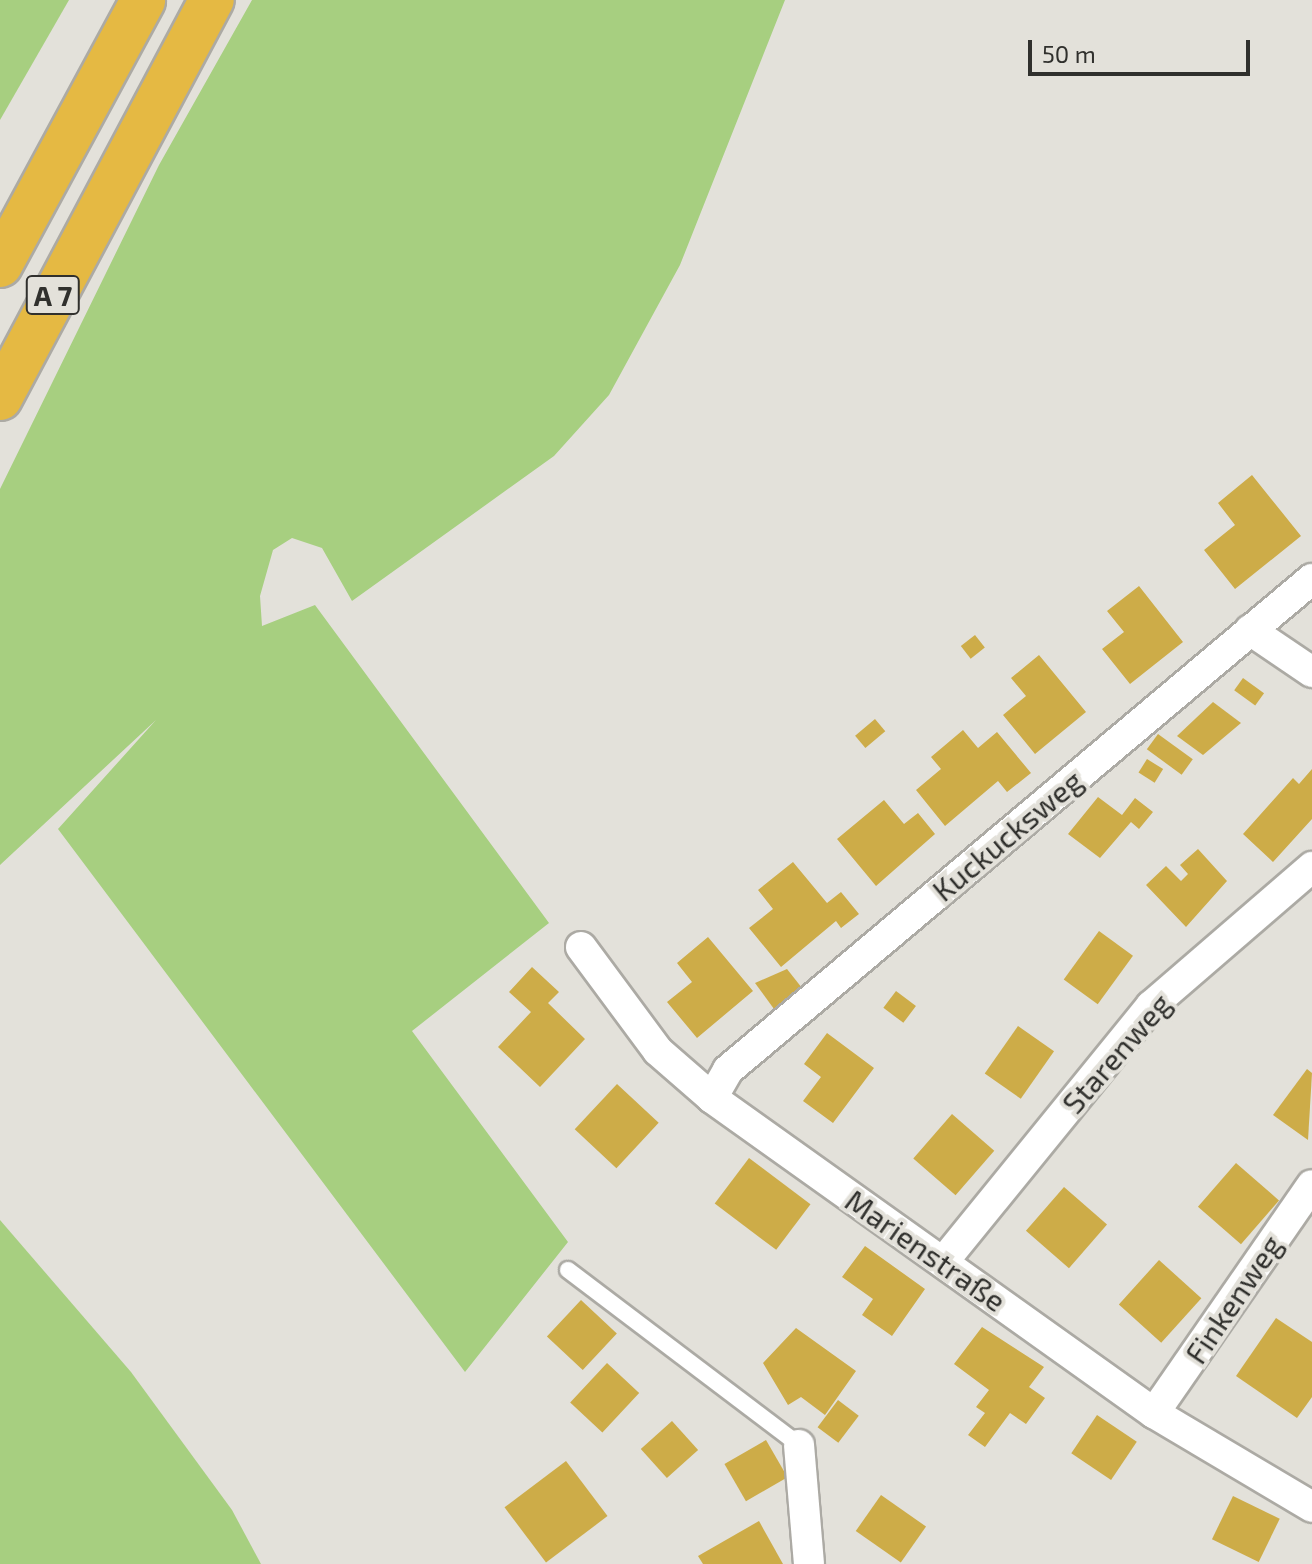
<!DOCTYPE html>
<meta charset="utf-8">
<style>
body{margin:0}
#map{position:relative;width:1312px;height:1564px;overflow:hidden;background:#e3e1da;font-family:"Exo 2",sans-serif}
div>[style]{position:absolute}
[style*='--x']{left:calc(var(--x)*1px);top:calc(var(--y)*1px);width:calc(var(--w)*1px);rotate:calc(var(--a)*1deg)}
.green>*{inset:0;background:#a7cf80}
.building>*{inset:0;background:#cdac48;transform-origin:0 0}
.roads{filter:drop-shadow(2px 0 #acaaa4) drop-shadow(-2px 0 #acaaa4) drop-shadow(0 2px #acaaa4) drop-shadow(0 -2px #acaaa4)}
.service>*{height:16px;margin:-8px;padding:0 8px;transform-origin:8px;border-radius:8px;background:#fff}
.minor>*{height:30px;margin:-15px;padding:0 15px;transform-origin:15px;border-radius:15px;background:#fff}
.motorway>*{height:44px;margin:-22px;padding:0 22px;transform-origin:22px;border-radius:22px;background:#e5b943}
span{translate:-50% -50%;white-space:nowrap;text-align:center;line-height:1.15;-webkit-text-stroke:8px #e3e1da;paint-order:stroke}
.shield-label span{padding:2px 6px;background:#e3e1da;border:2px solid;border-radius:6px;-webkit-text-stroke-width:0}
.shield-label{font-size:28px;color:#30302d;font-weight:700}
.street-label{font-size:30px;color:#30302d}
.scale{position:absolute;left:1028px;top:40px;width:222px;height:36px;box-sizing:border-box;border:4px solid #30302d;border-top:0;padding-left:10px;font-size:24px;line-height:28px;white-space:nowrap;color:#30302d;-webkit-text-stroke:6px #e3e1da;paint-order:stroke}
</style>
<div id="map">
<div class="green">
<div style="clip-path:polygon(0 0,69px 0,0 120px)"></div>
<div style="clip-path:polygon(252px 0,785px 0,680px 265px,609px 395px,554px 456px,352px 601px,322px 548px,292px 538px,273px 550px,260px 596px,262px 626px,315px 605px,549px 923px,412px 1031px,568px 1242px,465px 1372px,58px 829px,156px 720px,0 865px,0 489px,159px 165px)"></div>
<div style="clip-path:polygon(0 1220px,131px 1372px,232px 1510px,261px 1564px,0 1564px)"></div>
</div>
<div class="building">
<div style="clip-path:polygon(1252px 475px,1301px 536px,1235px 589px,1204px 550px,1235px 525px,1218px 503px)"></div>
<div style="clip-path:polygon(1139px 586px,1183px 642px,1130px 684px,1102px 649px,1124px 632px,1107px 611px)"></div>
<div style="left:975px;top:635px;width:16px;height:18px;rotate:52deg"></div>
<div style="clip-path:polygon(1039px 655px,1086px 712px,1035px 754px,1003px 715px,1026px 696px,1011px 678px)"></div>
<div style="left:1243px;top:678px;width:26px;height:15px;rotate:36deg"></div>
<div style="clip-path:polygon(1213px 702px,1241px 723px,1203px 755px,1177px 736px)"></div>
<div style="left:875px;top:719px;width:16px;height:26px;rotate:50deg"></div>
<div style="clip-path:polygon(963px 730px,978px 748px,997px 732px,1031px 773px,1007px 792px,998px 781px,945px 826px,916px 790px,941px 769px,931px 757px)"></div>
<div style="left:1158px;top:734px;width:43px;height:19px;rotate:36deg"></div>
<div style="left:1147px;top:759px;width:19px;height:16px;rotate:32deg"></div>
<div style="clip-path:polygon(1312px 769px,1312px 819px,1273px 862px,1243px 834px,1293px 778px,1299px 784px)"></div>
<div style="clip-path:polygon(1098px 797px,1122px 815px,1135px 798px,1153px 812px,1139px 829px,1131px 822px,1100px 858px,1068px 834px)"></div>
<div style="clip-path:polygon(884px 800px,904px 824px,918px 813px,935px 834px,876px 886px,837px 839px)"></div>
<div style="clip-path:polygon(1198px 849px,1227px 881px,1186px 927px,1146px 885px,1166px 866px,1181px 881px,1188px 874px,1180px 865px)"></div>
<div style="clip-path:polygon(793px 862px,827px 903px,841px 892px,859px 914px,841px 928px,836px 921px,781px 967px,749px 928px,773px 909px,758px 890px)"></div>
<div style="left:1099px;top:931px;width:42px;height:60px;rotate:36deg"></div>
<div style="clip-path:polygon(708px 937px,753px 991px,697px 1038px,667px 1002px,692px 982px,677px 963px)"></div>
<div style="clip-path:polygon(532px 967px,559px 992px,548px 1003px,585px 1039px,540px 1087px,498px 1047px,531px 1012px,509px 992px)"></div>
<div style="clip-path:polygon(787px 969px,802px 988px,774px 1009px,755px 983px)"></div>
<div style="left:896px;top:991px;width:25px;height:21px;rotate:37deg"></div>
<div style="left:1018px;top:1026px;width:44px;height:58px;rotate:35deg"></div>
<div style="clip-path:polygon(827px 1033px,874px 1068px,833px 1123px,803px 1101px,821px 1077px,804px 1064px)"></div>
<div style="clip-path:polygon(1307px 1069px,1312px 1073px,1308px 1140px,1273px 1115px)"></div>
<div style="left:617px;top:1084px;width:57px;height:62px;rotate:43deg"></div>
<div style="left:952px;top:1114px;width:56px;height:59px;rotate:41deg"></div>
<div style="left:749px;top:1158px;width:77px;height:57px;rotate:37deg"></div>
<div style="left:1236px;top:1163px;width:57px;height:58px;rotate:41deg"></div>
<div style="left:1064px;top:1187px;width:57px;height:58px;rotate:41deg"></div>
<div style="clip-path:polygon(865px 1246px,925px 1289px,892px 1336px,862px 1315px,873px 1299px,842px 1277px)"></div>
<div style="left:1159px;top:1260px;width:57px;height:60px;rotate:42deg"></div>
<div style="left:581px;top:1300px;width:49px;height:50px;rotate:43deg"></div>
<div style="clip-path:polygon(1276px 1318px,1312px 1342px,1312px 1397px,1297px 1418px,1236px 1376px)"></div>
<div style="clip-path:polygon(982px 1327px,1044px 1367px,1029px 1387px,1045px 1398px,1026px 1424px,1010px 1413px,985px 1447px,968px 1435px,985px 1413px,976px 1407px,989px 1390px,954px 1364px)"></div>
<div style="clip-path:polygon(796px 1328px,856px 1371px,825px 1415px,801px 1397px,788px 1405px,763px 1363px)"></div>
<div style="left:607px;top:1363px;width:44px;height:54px;rotate:43deg"></div>
<div style="left:838px;top:1400px;width:26px;height:34px;rotate:37deg"></div>
<div style="left:1097px;top:1415px;width:48px;height:46px;rotate:34deg"></div>
<div style="left:672px;top:1421px;width:39px;height:42px;rotate:48deg"></div>
<div style="left:766px;top:1440px;width:43px;height:48px;rotate:60deg"></div>
<div style="left:566px;top:1461px;width:69px;height:77px;rotate:53deg"></div>
<div style="left:881px;top:1495px;width:55px;height:44px;rotate:35deg"></div>
<div style="left:1233px;top:1496px;width:52px;height:48px;rotate:26deg"></div>
<div style="clip-path:polygon(759px 1521px,783px 1564px,703px 1564px,698px 1556px)"></div>
</div>
<div class="roads">
<div class="service">
<div style="--x:568;--y:1270;--w:290;--a:37.1"></div>
</div>
<div class="minor">
<div style="--x:1250;--y:630;--w:75;--a:34.1"></div>
<div style="--x:581;--y:947;--w:129;--a:53.5"></div>
<div style="--x:658;--y:1051;--w:72;--a:41"></div>
<div style="--x:712;--y:1098;--w:543;--a:35.48"></div>
<div style="--x:1154;--y:1413;--w:184;--a:30.7"></div>
<div style="--x:712;--y:1098;--w:32;--a:-60"></div>
<div style="--x:728;--y:1070;--w:763;--a:-40.06"></div>
<div style="--x:943;--y:1262;--w:330;--a:-50.9"></div>
<div style="--x:1151;--y:1006;--w:213;--a:-40.8"></div>
<div style="--x:1154;--y:1413;--w:277;--a:-55.3"></div>
<div style="--x:799;--y:1445;--w:119;--a:85.2"></div>
</div>
<div class="motorway">
<div style="--x:0;--y:265;--w:301;--a:-61.6"></div>
<div style="--x:0;--y:398;--w:451;--a:-62"></div>
</div>
</div>
<div class="shield-label">
<span style="left:53px;top:295px">A 7</span>
</div>
<div class="street-label">
<span style="left:1007px;top:835px;rotate:-40deg">Kuckucksweg</span>
<span style="left:1116px;top:1053px;rotate:-49deg">Starenweg</span>
<span style="left:926px;top:1250px;rotate:35deg">Marienstraße</span>
<span style="left:1233px;top:1299px;rotate:-56deg">Finkenweg</span>
</div>
<div class="scale">50 m</div>
</div>
